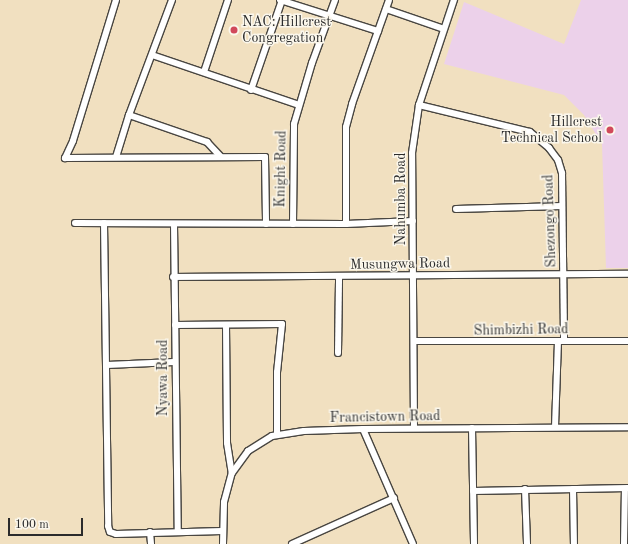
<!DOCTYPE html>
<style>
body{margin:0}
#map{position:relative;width:628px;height:544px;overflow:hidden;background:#f1e0c0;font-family:"Old Standard TT",serif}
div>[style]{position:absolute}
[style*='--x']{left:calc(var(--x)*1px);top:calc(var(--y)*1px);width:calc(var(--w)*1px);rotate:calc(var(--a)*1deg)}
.built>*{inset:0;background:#ecd1ea}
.roads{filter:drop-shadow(1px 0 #494641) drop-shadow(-1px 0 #494641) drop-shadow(0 1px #494641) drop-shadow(0 -1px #494641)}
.street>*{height:6px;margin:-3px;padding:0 3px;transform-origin:3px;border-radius:3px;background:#fff}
.dots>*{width:11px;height:11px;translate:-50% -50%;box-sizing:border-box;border:2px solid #fbf7ec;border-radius:50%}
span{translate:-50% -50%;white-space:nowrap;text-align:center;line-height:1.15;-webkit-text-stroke:3px #fbf7ec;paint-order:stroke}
.poi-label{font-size:14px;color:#2b2b2b}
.left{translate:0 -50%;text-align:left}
.right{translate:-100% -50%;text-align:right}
.street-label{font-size:14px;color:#2b2b2b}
.scale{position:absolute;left:8px;top:518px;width:75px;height:18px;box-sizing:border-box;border:2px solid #2b2b2b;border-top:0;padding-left:5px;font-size:12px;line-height:14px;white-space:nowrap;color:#2b2b2b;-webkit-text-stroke:3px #fbf7ec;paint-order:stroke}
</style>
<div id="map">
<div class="built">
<div style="clip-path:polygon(581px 0,628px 0,628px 268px,606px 268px,602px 144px,584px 115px,564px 95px,444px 64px,464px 2px,564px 44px)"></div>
</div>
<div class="roads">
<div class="street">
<div style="--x:116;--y:0;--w:147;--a:107"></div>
<div style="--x:73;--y:141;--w:19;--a:115"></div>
<div style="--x:65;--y:158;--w:200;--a:-0.3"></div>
<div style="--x:265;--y:157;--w:67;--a:89.1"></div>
<div style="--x:172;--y:0;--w:123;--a:110.5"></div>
<div style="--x:129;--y:115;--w:83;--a:19.1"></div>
<div style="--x:207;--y:142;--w:19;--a:47"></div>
<div style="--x:280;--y:0;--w:103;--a:17.6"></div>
<div style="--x:386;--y:9;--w:61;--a:19"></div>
<div style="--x:152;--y:55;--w:155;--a:18.8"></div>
<div style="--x:204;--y:72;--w:76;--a:-71.6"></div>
<div style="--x:251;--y:90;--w:95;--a:-71"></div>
<div style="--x:419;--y:105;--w:114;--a:13.7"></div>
<div style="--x:530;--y:132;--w:25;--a:40"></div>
<div style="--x:549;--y:148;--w:15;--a:53"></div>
<div style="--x:558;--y:160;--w:14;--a:73"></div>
<div style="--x:562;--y:173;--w:168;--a:89.3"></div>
<div style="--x:116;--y:157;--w:44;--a:-72.8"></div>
<div style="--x:456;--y:209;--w:106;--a:-1.6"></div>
<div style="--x:75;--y:223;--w:271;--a:0.2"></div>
<div style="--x:346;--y:224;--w:67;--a:-2.6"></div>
<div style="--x:104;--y:223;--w:303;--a:89.2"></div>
<div style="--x:108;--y:526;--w:6;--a:72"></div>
<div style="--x:110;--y:532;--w:6;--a:18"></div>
<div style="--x:116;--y:534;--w:106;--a:-1.6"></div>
<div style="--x:174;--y:224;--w:308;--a:89.3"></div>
<div style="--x:293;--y:224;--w:100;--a:-89.4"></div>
<div style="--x:294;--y:124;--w:64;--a:-73.6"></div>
<div style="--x:312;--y:63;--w:67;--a:-69.9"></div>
<div style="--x:346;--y:224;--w:97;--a:-90"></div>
<div style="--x:346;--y:127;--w:24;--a:-75"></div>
<div style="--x:352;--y:104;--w:110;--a:-70.4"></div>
<div style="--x:173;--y:277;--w:455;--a:-0.4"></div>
<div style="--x:175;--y:325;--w:107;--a:-0.5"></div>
<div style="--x:282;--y:324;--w:48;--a:95.9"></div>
<div style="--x:277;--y:372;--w:62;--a:90"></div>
<div style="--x:226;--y:325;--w:118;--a:89.5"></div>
<div style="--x:227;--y:443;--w:30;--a:81"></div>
<div style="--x:414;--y:341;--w:214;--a:0"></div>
<div style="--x:338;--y:353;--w:76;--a:-89.2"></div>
<div style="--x:107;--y:365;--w:67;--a:-2.6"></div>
<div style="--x:555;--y:427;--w:86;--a:-88"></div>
<div style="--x:414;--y:428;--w:275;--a:-90.4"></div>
<div style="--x:412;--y:153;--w:49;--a:-81.7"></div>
<div style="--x:419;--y:105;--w:111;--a:-71.6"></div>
<div style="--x:472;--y:428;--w:116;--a:89"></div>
<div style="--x:363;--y:429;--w:125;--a:66.5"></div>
<div style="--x:525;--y:489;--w:55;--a:87.9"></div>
<div style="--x:573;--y:489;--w:55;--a:89"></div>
<div style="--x:473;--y:491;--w:155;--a:-1.1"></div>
<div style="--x:150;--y:532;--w:12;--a:85"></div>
<div style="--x:223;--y:544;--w:42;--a:-88.6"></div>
<div style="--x:224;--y:502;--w:30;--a:-75"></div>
<div style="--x:232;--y:473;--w:27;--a:-54"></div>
<div style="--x:248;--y:451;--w:28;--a:-32"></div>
<div style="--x:272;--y:436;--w:32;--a:-9"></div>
<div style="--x:304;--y:431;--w:59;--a:-1.9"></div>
<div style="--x:363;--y:429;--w:265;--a:-0.4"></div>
<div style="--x:292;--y:544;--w:112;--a:-24.3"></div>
<div style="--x:624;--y:544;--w:55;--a:-89"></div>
</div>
</div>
<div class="dots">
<div style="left:234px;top:30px;background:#d1495b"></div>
<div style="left:610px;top:130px;background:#d1495b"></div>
</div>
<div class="poi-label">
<span class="left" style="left:242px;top:30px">NAC: Hillcrest<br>Congregation</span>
<span class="right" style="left:602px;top:130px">Hillcrest<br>Technical School</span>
</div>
<div class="street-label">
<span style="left:281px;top:169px;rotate:-89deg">Knight Road</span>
<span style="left:401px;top:199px;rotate:-90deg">Nahumba Road</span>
<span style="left:550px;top:221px;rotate:-92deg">Shezongo Road</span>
<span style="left:400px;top:264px;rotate:-1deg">Musungwa Road</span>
<span style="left:521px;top:330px;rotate:-1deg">Shimbizhi Road</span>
<span style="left:163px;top:378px;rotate:-90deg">Nyawa Road</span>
<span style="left:385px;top:417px;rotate:-1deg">Francistown Road</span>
</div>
<div class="scale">100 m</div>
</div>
